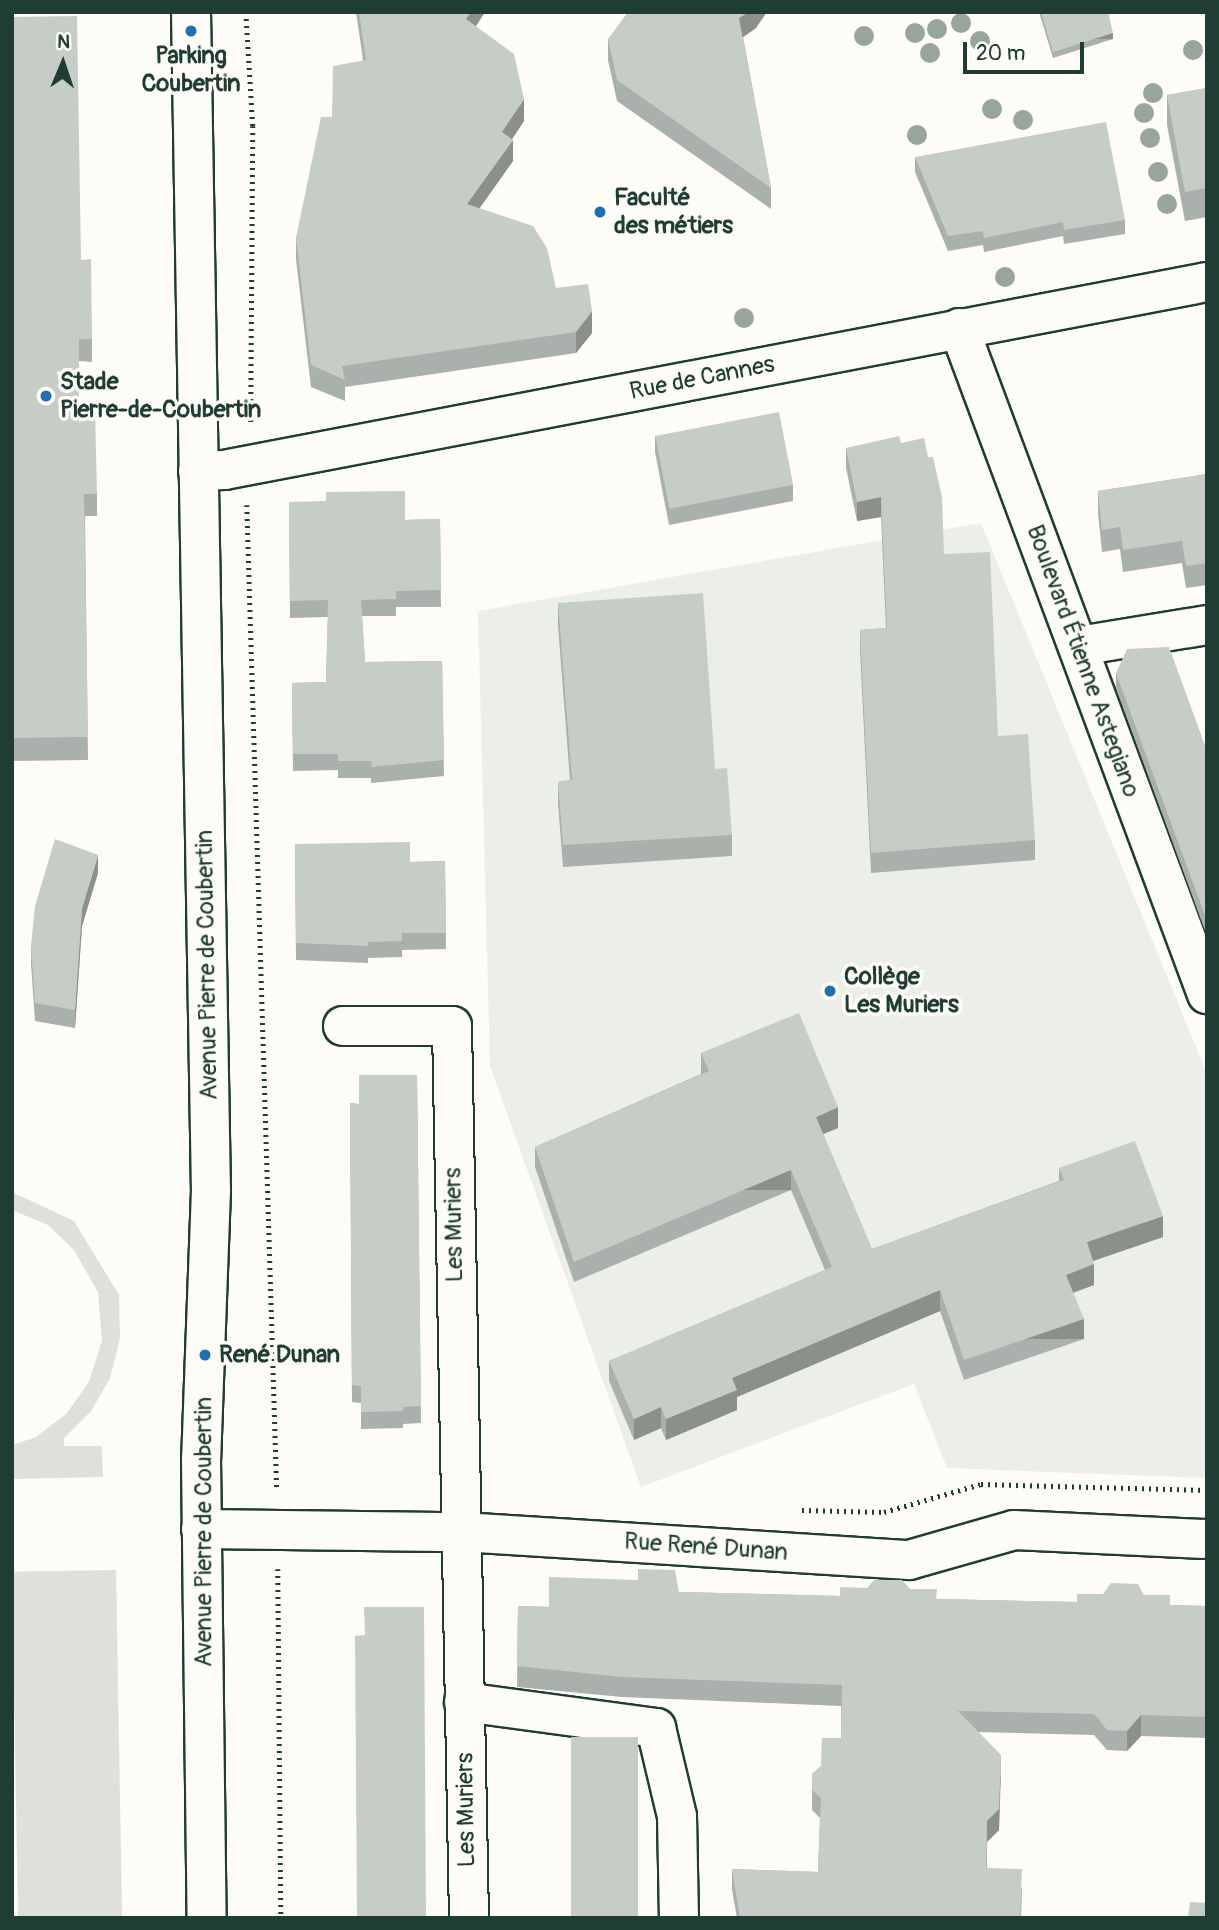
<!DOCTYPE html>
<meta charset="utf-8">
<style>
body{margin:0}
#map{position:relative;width:1219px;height:1930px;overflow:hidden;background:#fdfcf7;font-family:Pangolin,sans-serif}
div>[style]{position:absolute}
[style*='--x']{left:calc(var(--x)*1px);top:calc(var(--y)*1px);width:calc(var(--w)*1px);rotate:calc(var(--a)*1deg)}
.built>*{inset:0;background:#eceee9}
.green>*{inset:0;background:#dde0db;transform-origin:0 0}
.path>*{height:4.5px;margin-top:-2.25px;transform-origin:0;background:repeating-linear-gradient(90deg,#1f3d34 0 2px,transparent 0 7px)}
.roads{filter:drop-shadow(2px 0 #1f3d34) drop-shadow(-2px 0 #1f3d34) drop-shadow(0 2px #1f3d34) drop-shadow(0 -2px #1f3d34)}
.minor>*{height:38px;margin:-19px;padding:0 19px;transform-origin:19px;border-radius:19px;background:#fdfcf7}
.major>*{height:38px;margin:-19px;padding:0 19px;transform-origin:19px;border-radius:19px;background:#fdfcf7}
.trees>*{width:20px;height:20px;margin:-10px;border-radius:50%;background:#98a59e}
.wall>*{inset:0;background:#aab0ab}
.shaded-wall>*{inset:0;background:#8b908b;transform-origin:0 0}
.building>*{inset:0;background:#c6cdc7;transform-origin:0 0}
.dots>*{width:19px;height:19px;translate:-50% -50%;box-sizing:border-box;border:4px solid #fdfcf7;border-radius:50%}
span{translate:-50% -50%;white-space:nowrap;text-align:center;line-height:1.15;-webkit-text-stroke:7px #fdfcf7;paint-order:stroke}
.poi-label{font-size:24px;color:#1f3d34;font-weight:700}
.left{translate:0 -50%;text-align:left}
.street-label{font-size:24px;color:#1f3d34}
.frame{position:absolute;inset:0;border:14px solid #1f3d34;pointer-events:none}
.north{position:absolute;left:28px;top:28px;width:70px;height:70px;-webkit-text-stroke:5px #fdfcf7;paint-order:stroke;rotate:2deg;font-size:19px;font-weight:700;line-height:28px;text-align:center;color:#1f3d34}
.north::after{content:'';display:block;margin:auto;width:24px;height:32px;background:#1f3d34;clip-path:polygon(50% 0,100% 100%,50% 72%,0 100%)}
.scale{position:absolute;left:963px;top:42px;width:121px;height:32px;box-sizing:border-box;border:4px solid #1f3d34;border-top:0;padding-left:9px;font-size:21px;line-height:24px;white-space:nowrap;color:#1f3d34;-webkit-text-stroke:5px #fdfcf7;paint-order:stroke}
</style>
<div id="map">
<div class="built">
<div style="clip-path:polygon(981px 523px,1207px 1074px,1207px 1478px,947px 1468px,914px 1384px,641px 1487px,490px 1066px,478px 611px)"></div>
</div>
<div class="green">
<div style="clip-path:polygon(12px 1192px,74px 1221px,119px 1295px,120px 1338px,110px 1378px,91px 1411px,64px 1438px,64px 1446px,102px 1446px,103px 1477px,12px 1479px,12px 1445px,36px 1437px,67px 1413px,89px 1382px,102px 1340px,98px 1292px,74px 1250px,48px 1225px,12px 1210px)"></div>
<div style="left:116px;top:1570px;width:348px;height:104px;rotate:89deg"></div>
</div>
<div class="path">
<div style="--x:246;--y:12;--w:114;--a:86.5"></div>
<div style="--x:253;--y:126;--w:297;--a:90.4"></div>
<div style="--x:247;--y:505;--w:985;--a:88.26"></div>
<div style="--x:802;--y:1510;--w:82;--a:1.4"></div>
<div style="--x:884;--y:1512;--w:101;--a:-16.1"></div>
<div style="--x:981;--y:1484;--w:226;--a:1.5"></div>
<div style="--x:278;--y:1569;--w:349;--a:89.5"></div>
</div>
<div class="roads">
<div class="minor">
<div style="--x:959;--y:328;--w:711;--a:69.58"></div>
<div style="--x:198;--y:471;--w:26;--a:-2"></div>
<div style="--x:224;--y:470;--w:1001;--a:-10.83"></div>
<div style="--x:1079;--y:646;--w:130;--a:-9.3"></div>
<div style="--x:343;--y:1026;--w:109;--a:0"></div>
<div style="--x:452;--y:1026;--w:892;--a:88.91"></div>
<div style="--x:201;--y:1529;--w:261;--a:0.7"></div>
<div style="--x:462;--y:1532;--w:448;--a:3.6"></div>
<div style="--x:909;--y:1560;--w:109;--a:-15.9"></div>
<div style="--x:1014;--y:1530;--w:193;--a:2.7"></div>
<div style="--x:464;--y:1702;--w:194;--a:7.7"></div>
<div style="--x:656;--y:1728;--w:90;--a:76.6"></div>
<div style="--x:677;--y:1816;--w:102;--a:88.9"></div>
</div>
<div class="major">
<div style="--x:191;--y:12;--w:1178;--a:89.03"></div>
<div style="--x:211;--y:1190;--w:269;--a:92.1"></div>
<div style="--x:201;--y:1459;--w:459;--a:89.3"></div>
</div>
</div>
<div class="trees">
<div style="left:961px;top:23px"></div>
<div style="left:937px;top:29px"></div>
<div style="left:915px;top:33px"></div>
<div style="left:864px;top:36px"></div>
<div style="left:980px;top:41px"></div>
<div style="left:1193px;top:50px"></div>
<div style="left:930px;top:53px"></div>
<div style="left:1153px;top:93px"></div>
<div style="left:992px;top:109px"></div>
<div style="left:1144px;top:113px"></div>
<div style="left:1023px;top:120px"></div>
<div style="left:917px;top:135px"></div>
<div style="left:1150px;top:138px"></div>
<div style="left:1158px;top:172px"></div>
<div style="left:1167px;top:204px"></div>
<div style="left:1005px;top:277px"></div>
<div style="left:744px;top:318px"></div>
</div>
<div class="wall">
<div style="clip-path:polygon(356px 12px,485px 12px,476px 26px,524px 121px,512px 139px,513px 161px,479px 208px,556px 288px,592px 333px,576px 353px,345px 387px,345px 401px,311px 387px,296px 259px,296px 238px,332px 117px,363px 60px)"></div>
<div style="clip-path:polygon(1039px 12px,1108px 12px,1113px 39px,1053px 58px)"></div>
<div style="clip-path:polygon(12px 17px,81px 260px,92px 339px,92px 362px,79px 361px,79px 408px,97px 494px,97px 516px,85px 516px,88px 760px,12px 761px)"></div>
<div style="clip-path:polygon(756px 28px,743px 37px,771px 188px,771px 209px,617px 101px,608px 60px,608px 39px)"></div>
<div style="clip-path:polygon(1207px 88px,1207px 217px,1185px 221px,1167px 125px,1167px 95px)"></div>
<div style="clip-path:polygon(915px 157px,1125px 220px,1125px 234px,1064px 244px,1063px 236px,984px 252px,983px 245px,948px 251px,915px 172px)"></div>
<div style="clip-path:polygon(655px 436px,793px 485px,793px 501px,669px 525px,655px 452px)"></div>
<div style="clip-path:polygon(901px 443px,944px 554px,998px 736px,1035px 840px,1035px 860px,871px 873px,860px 650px,860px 630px,886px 628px,881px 517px,857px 521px,846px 468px,846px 448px)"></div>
<div style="clip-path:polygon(1207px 474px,1207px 585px,1186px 588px,1182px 563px,1123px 572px,1120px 549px,1102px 552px,1098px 513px,1098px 491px)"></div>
<div style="clip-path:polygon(289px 502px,405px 520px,440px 519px,441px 607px,396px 607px,396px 616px,362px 616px,365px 662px,442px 661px,444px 776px,371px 783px,371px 778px,338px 778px,338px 770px,293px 771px,292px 683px,326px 682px,328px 617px,290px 618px)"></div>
<div style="clip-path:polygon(558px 603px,715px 769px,732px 835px,732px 856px,563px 867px,558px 803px,558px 782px,570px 780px,558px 625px)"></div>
<div style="clip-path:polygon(1116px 673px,1207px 751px,1207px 936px,1116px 688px)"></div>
<div style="clip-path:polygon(295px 844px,410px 862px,445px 861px,446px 949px,402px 950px,402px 957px,368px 958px,368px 963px,296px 960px)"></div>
<div style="clip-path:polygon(98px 873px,82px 926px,75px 1028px,35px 1021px,31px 964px,31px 946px)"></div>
<div style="clip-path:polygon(701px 1053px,838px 1128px,823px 1134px,872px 1249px,1059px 1181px,1059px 1168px,1163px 1237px,1093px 1261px,1094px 1285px,1073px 1293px,1084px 1339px,964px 1380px,940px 1311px,737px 1397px,737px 1410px,666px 1440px,661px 1428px,634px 1440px,609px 1381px,609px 1361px,825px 1270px,791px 1190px,574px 1282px,535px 1167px,535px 1147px,701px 1074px)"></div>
<div style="clip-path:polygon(417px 1075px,421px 1423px,403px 1424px,403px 1428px,361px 1429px,361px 1403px,352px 1402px,350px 1103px,359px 1104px)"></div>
<div style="clip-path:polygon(910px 1589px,937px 1599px,1077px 1602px,1144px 1595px,1170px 1605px,1207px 1606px,1207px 1738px,1141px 1736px,1127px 1751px,1107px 1750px,1094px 1735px,978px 1732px,1001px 1776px,999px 1830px,987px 1842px,987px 1868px,1022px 1889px,1021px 1918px,737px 1918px,732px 1890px,732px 1869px,818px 1872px,820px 1818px,812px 1810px,812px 1774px,821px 1766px,841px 1738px,841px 1706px,622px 1697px,517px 1687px,518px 1606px,549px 1607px,679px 1592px,840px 1596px)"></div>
</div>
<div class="shaded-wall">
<div style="clip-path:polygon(471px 12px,485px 12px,466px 41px,466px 19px)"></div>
<div style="clip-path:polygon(748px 12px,767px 12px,756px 28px,739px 40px,739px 18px)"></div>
<div style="left:1113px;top:33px;width:6px;height:63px;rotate:90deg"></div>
<div style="clip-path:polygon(524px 99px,524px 121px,502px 154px,502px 132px)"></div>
<div style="clip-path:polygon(513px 140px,513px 161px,467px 226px,467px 204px)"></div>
<div style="clip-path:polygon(592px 311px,592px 333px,576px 353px,576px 332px)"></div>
<div style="clip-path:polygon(881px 497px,881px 517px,857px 521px,857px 502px)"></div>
<div style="clip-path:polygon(98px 855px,98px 873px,82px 926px,75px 1028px,75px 1010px,82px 909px)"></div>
<div style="clip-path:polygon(838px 1107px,838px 1128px,816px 1137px,816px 1117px)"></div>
<div style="left:791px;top:1170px;width:20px;height:236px;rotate:90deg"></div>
<div style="clip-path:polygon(1163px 1216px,1163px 1237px,1087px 1263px,1087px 1242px)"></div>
<div style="clip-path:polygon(1094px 1264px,1094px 1285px,1066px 1295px,1066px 1275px)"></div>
<div style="clip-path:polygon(940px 1290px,940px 1311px,737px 1397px,737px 1410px,666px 1440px,666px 1419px,732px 1378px)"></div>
<div style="left:1084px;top:1319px;width:20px;height:127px;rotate:90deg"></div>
<div style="clip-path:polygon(661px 1407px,661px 1428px,634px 1440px,634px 1419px)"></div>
<div style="clip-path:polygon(1141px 1715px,1141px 1736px,1127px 1751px,1127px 1731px)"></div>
<div style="clip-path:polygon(1001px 1755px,999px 1830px,987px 1842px,987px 1821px)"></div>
</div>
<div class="building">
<div style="clip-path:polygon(359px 12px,471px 12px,466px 19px,514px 54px,524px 99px,502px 132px,513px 140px,467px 204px,533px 226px,547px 248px,556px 288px,588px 284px,592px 311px,576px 332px,342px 366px,345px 380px,311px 365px,296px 238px,321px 117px,332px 117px,333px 66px,366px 60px)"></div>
<div style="clip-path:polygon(628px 12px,748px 12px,739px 18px,771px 188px,617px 80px,608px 39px)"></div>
<div style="clip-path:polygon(1041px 12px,1108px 12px,1113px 33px,1053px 52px)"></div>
<div style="clip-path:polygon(77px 16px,81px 260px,91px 259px,92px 339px,79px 339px,79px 408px,95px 408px,97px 494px,84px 494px,88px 737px,12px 738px,12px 17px)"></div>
<div style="clip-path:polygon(1207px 88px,1207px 188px,1185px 192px,1167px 95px)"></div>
<div style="clip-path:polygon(1106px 122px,1125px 220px,1064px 230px,1063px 222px,984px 238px,983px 231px,948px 236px,915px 157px)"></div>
<div style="left:779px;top:412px;width:74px;height:126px;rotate:79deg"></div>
<div style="clip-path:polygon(899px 436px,901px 443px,924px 438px,928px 457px,933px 457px,942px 497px,944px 554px,990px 552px,998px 736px,1028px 734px,1035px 840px,871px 853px,860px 630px,887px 628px,881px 497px,857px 502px,846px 448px)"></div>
<div style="clip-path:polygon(1207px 474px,1207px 563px,1186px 566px,1182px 541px,1123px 550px,1120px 527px,1102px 530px,1098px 491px)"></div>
<div style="clip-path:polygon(405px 491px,405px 520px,440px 519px,441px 590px,396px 591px,396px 599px,361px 600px,365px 662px,442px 661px,444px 760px,371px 767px,372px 761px,338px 761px,338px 754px,293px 754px,292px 683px,326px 682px,328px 600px,290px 601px,289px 502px,326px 501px,326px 492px)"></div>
<div style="clip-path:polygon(703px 593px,715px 769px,727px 768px,732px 835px,563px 845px,558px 782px,572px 780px,558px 603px)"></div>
<div style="clip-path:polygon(1169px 647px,1207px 751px,1207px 921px,1116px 673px,1127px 649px)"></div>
<div style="clip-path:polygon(55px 839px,98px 855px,82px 909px,75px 1010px,35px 1003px,31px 946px,35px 906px)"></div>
<div style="clip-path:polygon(410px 842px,410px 862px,445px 861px,446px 933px,402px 933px,402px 941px,368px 942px,368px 946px,296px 943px,295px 844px)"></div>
<div style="clip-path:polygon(799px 1013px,838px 1107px,816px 1117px,872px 1249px,1064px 1180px,1059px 1168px,1135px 1141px,1163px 1216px,1087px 1242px,1094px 1264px,1066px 1275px,1084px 1319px,964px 1360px,940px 1290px,732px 1378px,737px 1390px,666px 1419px,661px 1407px,634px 1419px,609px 1361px,832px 1267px,791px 1170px,574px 1262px,535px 1147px,709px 1071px,701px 1053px)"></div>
<div style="clip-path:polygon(359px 1075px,417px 1075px,421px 1406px,403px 1407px,403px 1411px,361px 1412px,361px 1386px,352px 1385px,350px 1103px,359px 1104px)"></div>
<div style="clip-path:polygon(638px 1569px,675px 1570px,679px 1592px,840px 1596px,840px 1587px,867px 1588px,874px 1580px,902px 1580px,910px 1589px,937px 1589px,936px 1599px,1077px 1602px,1077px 1594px,1103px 1594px,1111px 1583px,1138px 1584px,1144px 1595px,1170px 1595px,1170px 1605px,1207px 1606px,1207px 1717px,1141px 1715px,1127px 1731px,1107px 1730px,1094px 1714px,958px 1711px,1001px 1755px,999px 1809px,987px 1821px,986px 1868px,1022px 1869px,1020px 1918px,740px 1918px,732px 1869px,818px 1872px,821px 1798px,812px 1790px,812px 1774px,821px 1766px,822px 1738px,841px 1738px,842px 1685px,622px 1677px,517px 1666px,518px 1606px,549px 1607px,549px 1577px,638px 1580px)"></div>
<div style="clip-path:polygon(364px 1607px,424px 1607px,426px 1918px,357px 1917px,355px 1636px,365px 1635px)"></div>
<div style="left:571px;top:1737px;width:67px;height:181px"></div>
<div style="clip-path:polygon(1190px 1902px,1207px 1903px,1207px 1918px,1188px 1918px)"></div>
</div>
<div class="dots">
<div style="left:191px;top:31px;background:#1f6fb2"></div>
<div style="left:600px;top:212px;background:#1f6fb2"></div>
<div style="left:46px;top:396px;background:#1f6fb2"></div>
<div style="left:830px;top:991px;background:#1f6fb2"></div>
<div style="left:205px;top:1355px;background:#1f6fb2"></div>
</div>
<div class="poi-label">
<span style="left:191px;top:70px">Parking<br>Coubertin</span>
<span class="left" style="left:614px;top:212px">Faculté<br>des métiers</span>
<span class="left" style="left:60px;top:396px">Stade<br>Pierre-de-Coubertin</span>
<span class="left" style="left:844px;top:991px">Collège<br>Les Muriers</span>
<span class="left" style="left:219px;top:1355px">René Dunan</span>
</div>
<div class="street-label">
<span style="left:702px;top:378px;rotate:-11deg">Rue de Cannes</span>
<span style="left:1083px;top:661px;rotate:70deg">Boulevard Étienne Astegiano</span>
<span style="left:207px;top:965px;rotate:-91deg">Avenue Pierre de Coubertin</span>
<span style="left:454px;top:1225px;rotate:-91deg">Les Muriers</span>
<span style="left:204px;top:1532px;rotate:-90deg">Avenue Pierre de Coubertin</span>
<span style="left:706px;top:1547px;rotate:4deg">Rue René Dunan</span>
<span style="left:466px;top:1810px;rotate:-91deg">Les Muriers</span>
</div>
<div class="frame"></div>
<div class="north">N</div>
<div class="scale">20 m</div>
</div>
